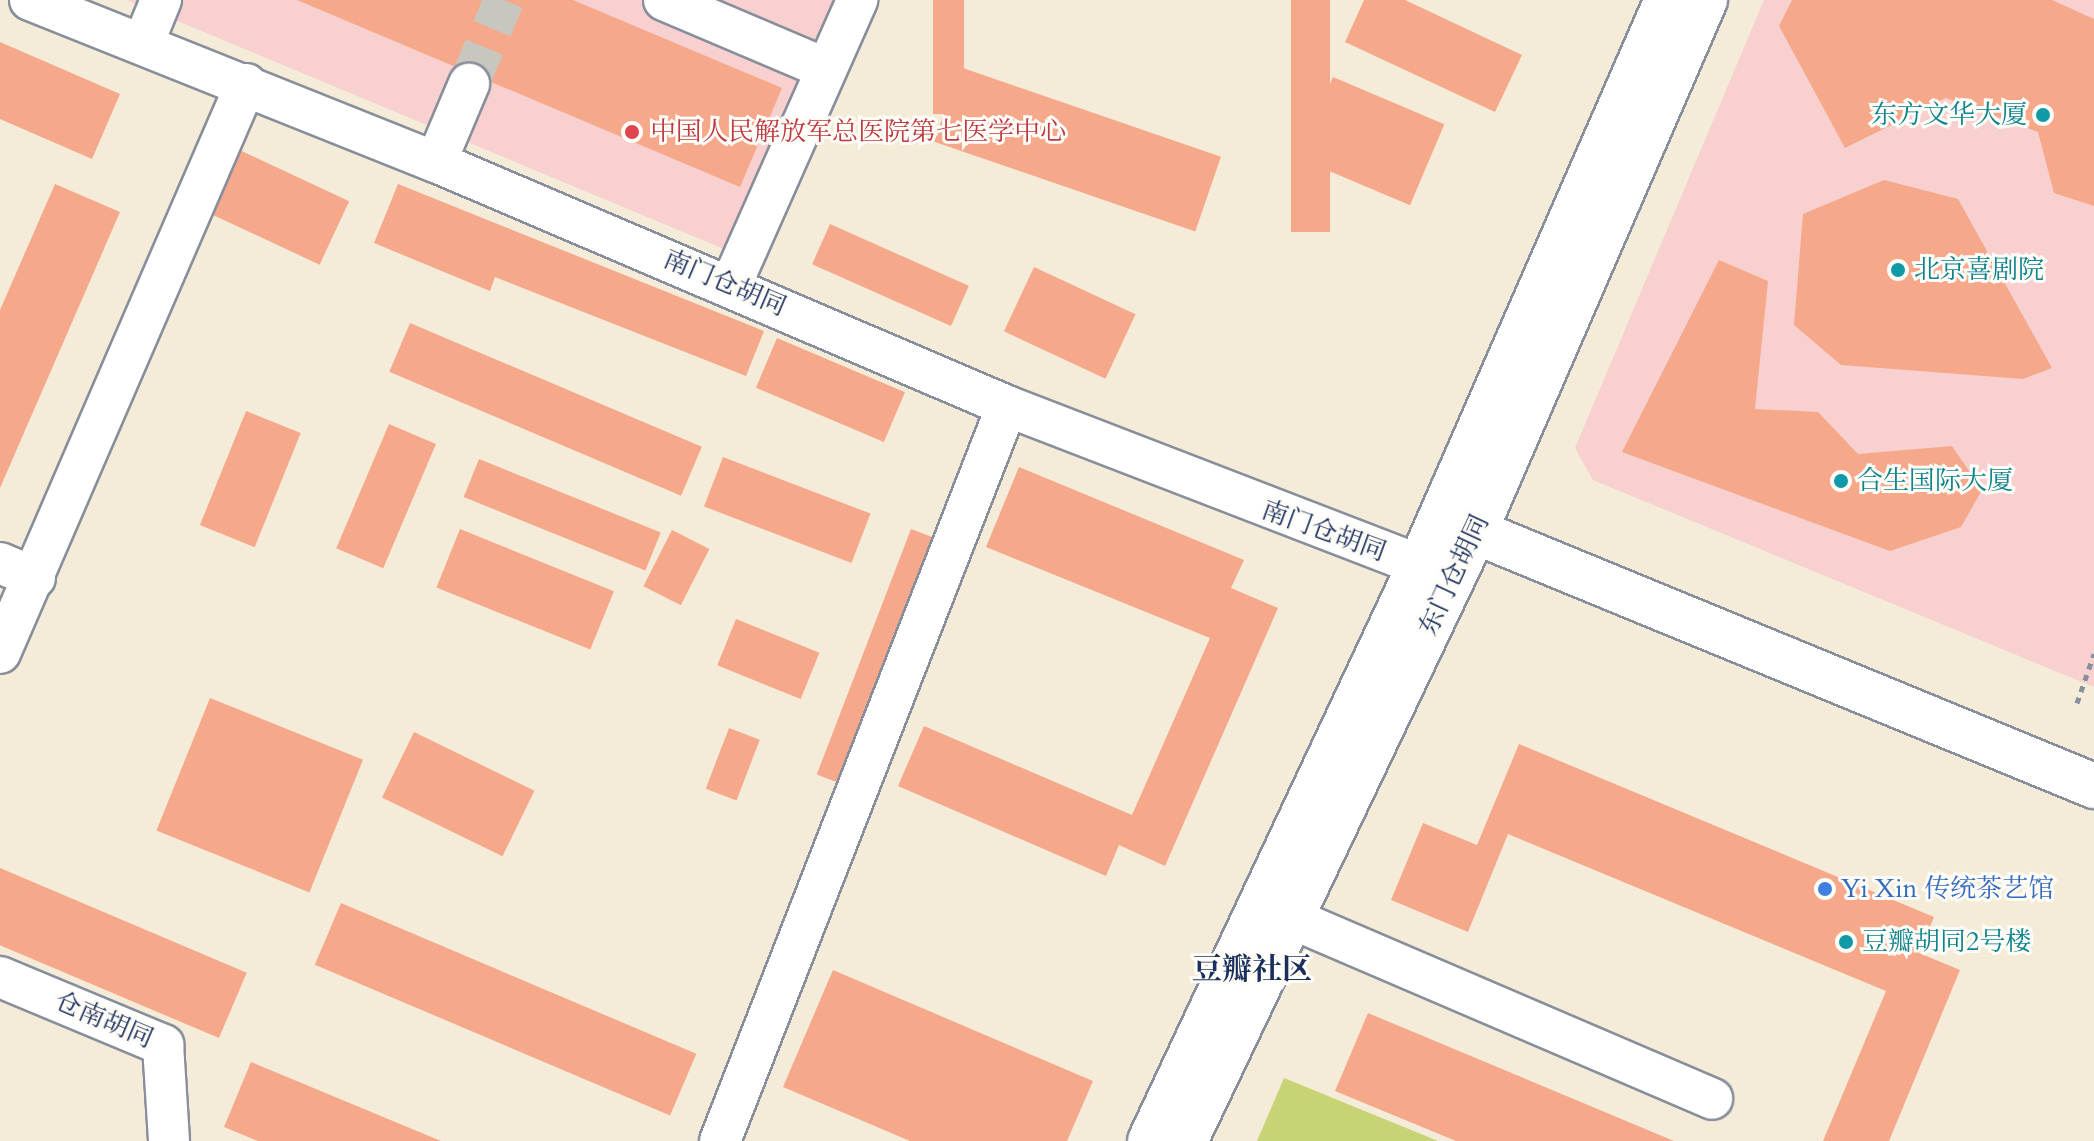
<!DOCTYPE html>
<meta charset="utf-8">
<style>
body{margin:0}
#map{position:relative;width:2094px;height:1141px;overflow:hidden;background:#f4ecd8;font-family:Cardo,"Noto Serif SC",serif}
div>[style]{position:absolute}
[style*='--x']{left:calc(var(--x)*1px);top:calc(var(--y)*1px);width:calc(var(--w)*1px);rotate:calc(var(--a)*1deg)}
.built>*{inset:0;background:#f7d0cf}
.green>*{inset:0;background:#c7d375}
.building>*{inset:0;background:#f6a88b;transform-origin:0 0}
.minor-tunnel>*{height:40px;margin-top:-20px;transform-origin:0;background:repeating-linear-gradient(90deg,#c9c6c0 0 40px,transparent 0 60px)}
.path>*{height:5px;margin-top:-2.5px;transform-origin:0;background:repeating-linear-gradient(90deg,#888e9b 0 6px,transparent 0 12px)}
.roads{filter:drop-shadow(2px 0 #888e9b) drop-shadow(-2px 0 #888e9b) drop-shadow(0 2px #888e9b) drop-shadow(0 -2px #888e9b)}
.minor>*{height:40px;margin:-20px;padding:0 20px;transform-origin:20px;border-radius:20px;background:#fff}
.tertiary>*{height:44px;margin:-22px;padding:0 22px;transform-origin:22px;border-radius:22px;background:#fff}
.dots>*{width:22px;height:22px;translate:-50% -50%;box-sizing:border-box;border:4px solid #fdfcf7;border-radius:50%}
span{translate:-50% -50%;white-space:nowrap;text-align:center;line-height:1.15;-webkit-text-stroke:6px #fdfcf7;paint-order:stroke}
.culture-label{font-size:26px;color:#0d838f}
.right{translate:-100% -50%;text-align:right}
.left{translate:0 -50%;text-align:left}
.health-label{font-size:26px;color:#be3a42}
.street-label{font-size:26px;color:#1b2f5e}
.shop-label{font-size:26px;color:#366cbe}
.quarter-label{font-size:30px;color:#1b2f5e;font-weight:700}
</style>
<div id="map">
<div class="built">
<div style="clip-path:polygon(127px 0,880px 0,760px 264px)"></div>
<div style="clip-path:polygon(1764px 0,2094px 0,2094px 687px,1593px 480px,1575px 448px)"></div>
</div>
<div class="green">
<div style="clip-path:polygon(1284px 1078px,1438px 1141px,1257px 1141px)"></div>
</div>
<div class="building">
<div style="clip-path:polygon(297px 0,573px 0,782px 88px,740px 187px)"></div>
<div style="left:933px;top:0;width:31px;height:114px"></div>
<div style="left:1291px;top:0;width:39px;height:232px"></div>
<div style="clip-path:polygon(1364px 0,1405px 0,1522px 55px,1495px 112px,1345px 42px)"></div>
<div style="clip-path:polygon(1792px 0,2052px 0,2094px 19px,2094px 206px,2054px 193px,2038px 132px,1946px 98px,1845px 148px,1779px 26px)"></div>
<div style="clip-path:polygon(0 42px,120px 94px,92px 159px,0 119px)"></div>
<div style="left:960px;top:67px;width:276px;height:79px;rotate:19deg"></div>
<div style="left:1333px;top:77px;width:121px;height:88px;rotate:23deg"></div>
<div style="left:235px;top:148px;width:126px;height:70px;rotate:25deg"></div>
<div style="clip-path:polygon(1884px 180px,1958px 199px,2052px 368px,2023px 379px,1841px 365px,1794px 325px,1803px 214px)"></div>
<div style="clip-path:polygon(55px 184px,120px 212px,0 488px,0 310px)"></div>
<div style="clip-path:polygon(398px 184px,764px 331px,746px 376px,495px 277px,490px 291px,374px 243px)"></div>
<div style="left:830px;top:224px;width:152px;height:44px;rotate:24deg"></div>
<div style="clip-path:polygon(1719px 260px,1768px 281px,1755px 409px,1818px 412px,1858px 454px,1952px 446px,1982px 490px,1961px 527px,1890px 551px,1622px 452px)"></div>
<div style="left:1034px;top:267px;width:112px;height:71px;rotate:25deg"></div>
<div style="left:410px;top:323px;width:317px;height:53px;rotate:23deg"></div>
<div style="left:777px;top:338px;width:139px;height:54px;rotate:23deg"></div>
<div style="left:246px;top:411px;width:59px;height:123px;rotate:22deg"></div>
<div style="left:389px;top:424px;width:51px;height:135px;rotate:23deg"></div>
<div style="left:723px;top:457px;width:158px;height:53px;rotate:21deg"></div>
<div style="left:479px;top:459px;width:196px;height:41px;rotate:22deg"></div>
<div style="clip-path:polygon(1019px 467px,1244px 560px,1231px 588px,1278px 608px,1165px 866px,1119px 845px,1106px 876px,898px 786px,924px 726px,1132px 815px,1210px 638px,986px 547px)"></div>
<div style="left:460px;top:529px;width:166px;height:63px;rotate:22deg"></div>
<div style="left:911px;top:529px;width:26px;height:263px;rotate:21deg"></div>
<div style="left:672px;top:530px;width:42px;height:63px;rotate:27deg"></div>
<div style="left:736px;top:619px;width:90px;height:50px;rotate:22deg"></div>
<div style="left:210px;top:698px;width:165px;height:143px;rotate:22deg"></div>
<div style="left:729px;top:728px;width:33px;height:65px;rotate:21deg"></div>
<div style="left:414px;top:732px;width:134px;height:73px;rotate:26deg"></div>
<div style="clip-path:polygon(1519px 744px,1934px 917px,1919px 953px,1960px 970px,1889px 1141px,1823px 1141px,1886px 991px,1508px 834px,1468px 932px,1391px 900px,1423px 823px,1477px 845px)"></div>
<div style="left:0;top:868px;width:268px;height:71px;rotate:23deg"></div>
<div style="left:341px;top:903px;width:386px;height:67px;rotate:23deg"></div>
<div style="clip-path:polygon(833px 970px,1093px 1081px,1067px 1141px,910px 1141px,783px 1087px)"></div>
<div style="clip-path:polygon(1368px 1013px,1674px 1141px,1456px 1141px,1335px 1091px)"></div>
<div style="clip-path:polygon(251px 1062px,441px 1141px,258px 1141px,224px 1127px)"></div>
</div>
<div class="minor-tunnel">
<div style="--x:469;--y:84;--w:91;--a:-67.4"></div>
</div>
<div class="path">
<div style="--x:2077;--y:703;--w:52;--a:-70.9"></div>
</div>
<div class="roads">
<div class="minor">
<div style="--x:30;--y:0;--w:437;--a:21.8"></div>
<div style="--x:436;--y:162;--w:621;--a:23.14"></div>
<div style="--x:1007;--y:406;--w:443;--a:21.1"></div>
<div style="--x:664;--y:0;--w:174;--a:23"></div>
<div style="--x:143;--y:44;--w:48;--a:-67.8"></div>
<div style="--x:436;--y:162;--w:85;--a:-67.1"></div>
<div style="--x:731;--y:285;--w:312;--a:-66.1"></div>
<div style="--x:0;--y:563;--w:38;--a:23"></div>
<div style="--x:0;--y:653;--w:620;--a:-66.62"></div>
<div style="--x:1293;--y:919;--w:456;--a:23.2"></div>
<div style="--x:0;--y:977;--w:177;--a:22.6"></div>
<div style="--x:163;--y:1045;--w:96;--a:86.4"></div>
<div style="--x:720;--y:1141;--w:789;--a:-68.67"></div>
</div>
<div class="tertiary">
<div style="--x:1447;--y:520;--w:700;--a:22.35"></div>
<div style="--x:1150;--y:1141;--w:636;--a:-64.89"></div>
<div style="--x:1420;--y:565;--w:617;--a:-66.39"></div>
<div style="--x:1185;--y:1141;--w:675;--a:-64.57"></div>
<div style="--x:1475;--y:531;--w:579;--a:-66.58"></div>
</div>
</div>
<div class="dots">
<div style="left:2043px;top:115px;background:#0f9aa8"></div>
<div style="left:632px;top:132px;background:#e0444e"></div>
<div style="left:1898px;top:270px;background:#0f9aa8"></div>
<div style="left:1841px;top:481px;background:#0f9aa8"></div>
<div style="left:1825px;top:889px;background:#3f7fe0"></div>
<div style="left:1846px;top:942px;background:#0f9aa8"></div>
</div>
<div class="culture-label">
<span class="right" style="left:2027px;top:115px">东方文华大厦</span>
<span class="left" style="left:1914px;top:270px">北京喜剧院</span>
<span class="left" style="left:1857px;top:481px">合生国际大厦</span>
<span class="left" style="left:1862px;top:942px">豆瓣胡同2号楼</span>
</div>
<div class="health-label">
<span class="left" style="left:650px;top:132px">中国人民解放军总医院第七医学中心</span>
</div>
<div class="street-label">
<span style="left:725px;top:283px;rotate:23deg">南门仓胡同</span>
<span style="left:1324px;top:531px;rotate:20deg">南门仓胡同</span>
<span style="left:1454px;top:575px;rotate:-65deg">东门仓胡同</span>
<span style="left:104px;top:1020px;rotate:23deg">仓南胡同</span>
</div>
<div class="shop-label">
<span class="left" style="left:1841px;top:889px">Yi Xin 传统茶艺馆</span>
</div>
<div class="quarter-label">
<span style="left:1252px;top:970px">豆瓣社区</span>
</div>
</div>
